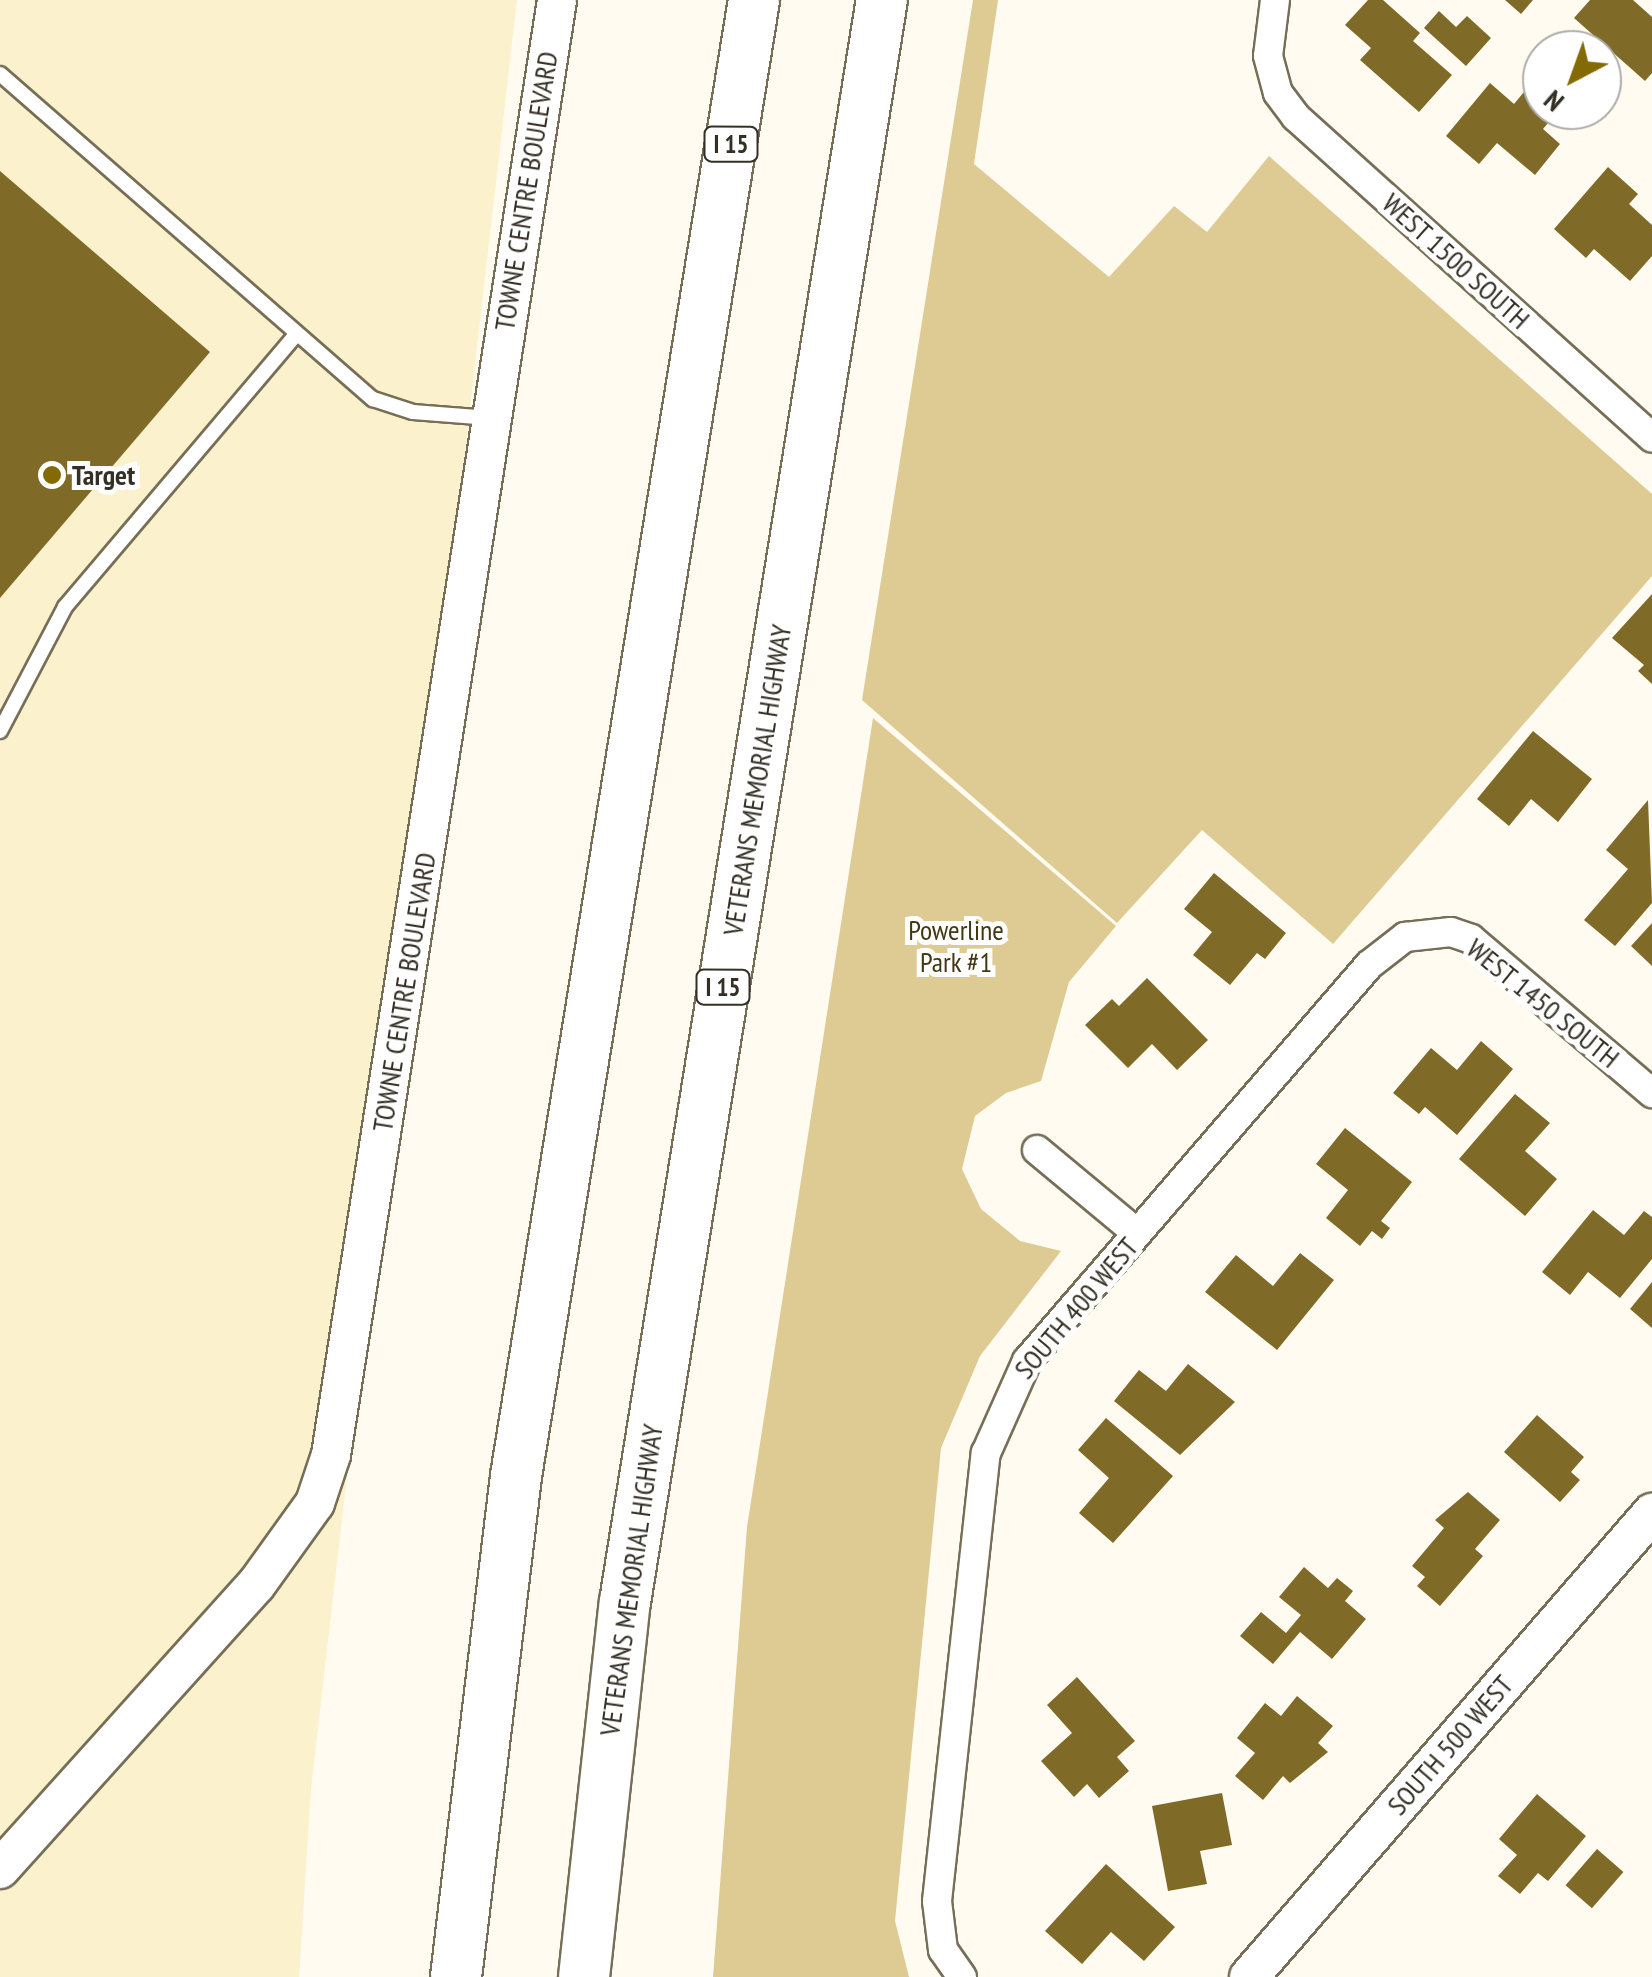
<!DOCTYPE html>
<style>
body{margin:0}
#map{position:relative;width:1652px;height:1977px;overflow:hidden;background:#fffbf0;font-family:"PT Sans Narrow",sans-serif}
div>[style]{position:absolute}
[style*='--x']{left:calc(var(--x)*1px);top:calc(var(--y)*1px);width:calc(var(--w)*1px);rotate:calc(var(--a)*1deg)}
.built>*{inset:0;background:#fcf1cd}
.green>*{inset:0;background:#decb93}
.building>*{inset:0;background:#7f6a28;transform-origin:0 0}
.roads{filter:drop-shadow(2px 0 #766e56) drop-shadow(-2px 0 #766e56) drop-shadow(0 2px #766e56) drop-shadow(0 -2px #766e56)}
.lane>*{height:14px;margin:-7px;padding:0 7px;transform-origin:7px;border-radius:7px;background:#fff}
.street>*{height:28px;margin:-14px;padding:0 14px;transform-origin:14px;border-radius:14px;background:#fff}
.secondary>*{height:38px;margin:-19px;padding:0 19px;transform-origin:19px;border-radius:19px;background:#fff}
.highway>*{height:50px;margin:-25px;padding:0 25px;transform-origin:25px;border-radius:25px;background:#fff}
.dots>*{width:28px;height:28px;translate:-50% -50%;box-sizing:border-box;border:5px solid #fff;border-radius:50%}
span{translate:-50% -50%;white-space:nowrap;text-align:center;line-height:1.15;-webkit-text-stroke:10px #fff;paint-order:stroke}
.shield-label span{padding:2px 8px;background:#fff;border:2px solid;border-radius:8px;-webkit-text-stroke-width:0}
.shield-label{font-size:25px;color:#343026;font-weight:700}
.street-label{font-size:28px;color:#343026}
.poi-label{font-size:28px;color:#343026;font-weight:700}
.left{translate:0 -50%;text-align:left}
.park-label{font-size:28px;color:#443813}
.north{position:absolute;left:1522px;top:30px;width:100px;height:100px;box-sizing:border-box;background:#fff;border:2px solid #aeaca8;border-radius:50%;rotate:221deg;font-size:28px;font-weight:700;line-height:40px;text-align:center;color:#343026}
.north::after{content:'';display:block;margin:auto;width:35px;height:45px;background:#846a04;clip-path:polygon(50% 0,100% 100%,50% 72%,0 100%)}
</style>
<div id="map">
<div class="built">
<div style="clip-path:polygon(0 0,517px 0,311px 1789px,299px 1977px,0 1977px)"></div>
</div>
<div class="green">
<div style="clip-path:polygon(973px 0,998px 0,974px 164px,1109px 277px,1174px 206px,1207px 232px,1269px 156px,1652px 494px,1652px 576px,1333px 944px,1202px 830px,1117px 923px,862px 700px)"></div>
<div style="clip-path:polygon(873px 718px,1116px 926px,1069px 982px,1041px 1081px,1006px 1093px,975px 1116px,962px 1169px,981px 1209px,1020px 1241px,1061px 1251px,980px 1356px,941px 1448px,895px 1921px,909px 1977px,713px 1977px,747px 1527px)"></div>
</div>
<div class="building">
<div style="clip-path:polygon(1368px 0,1383px 0,1420px 33px,1413px 41px,1452px 75px,1419px 112px,1360px 60px,1371px 48px,1345px 25px)"></div>
<div style="clip-path:polygon(1505px 0,1533px 0,1521px 14px)"></div>
<div style="clip-path:polygon(1590px 0,1633px 0,1652px 17px,1652px 73px,1645px 81px,1574px 18px)"></div>
<div style="clip-path:polygon(1439px 11px,1456px 27px,1467px 16px,1491px 38px,1466px 66px,1424px 28px)"></div>
<div style="clip-path:polygon(1490px 83px,1514px 104px,1528px 87px,1542px 98px,1542px 110px,1559px 110px,1543px 129px,1560px 144px,1535px 175px,1497px 143px,1479px 164px,1446px 136px)"></div>
<div style="clip-path:polygon(1608px 167px,1638px 194px,1629px 204px,1652px 225px,1652px 256px,1630px 281px,1594px 249px,1586px 258px,1554px 229px)"></div>
<div style="clip-path:polygon(0 171px,210px 352px,0 598px)"></div>
<div style="clip-path:polygon(1652px 594px,1652px 684px,1638px 671px,1644px 665px,1612px 638px)"></div>
<div style="clip-path:polygon(1533px 731px,1592px 779px,1558px 822px,1531px 799px,1509px 826px,1477px 799px)"></div>
<div style="clip-path:polygon(1648px 800px,1652px 903px,1615px 946px,1584px 920px,1628px 869px,1606px 850px)"></div>
<div style="clip-path:polygon(1214px 873px,1286px 933px,1265px 959px,1257px 953px,1230px 985px,1193px 955px,1212px 932px,1184px 909px)"></div>
<div style="clip-path:polygon(1652px 923px,1652px 966px,1631px 946px)"></div>
<div style="clip-path:polygon(1147px 978px,1208px 1040px,1177px 1070px,1152px 1044px,1128px 1068px,1085px 1025px,1112px 999px,1119px 1006px)"></div>
<div style="clip-path:polygon(1481px 1041px,1513px 1069px,1457px 1135px,1425px 1107px,1419px 1114px,1393px 1093px,1431px 1048px,1457px 1070px)"></div>
<div style="clip-path:polygon(1515px 1094px,1550px 1123px,1525px 1151px,1557px 1179px,1525px 1216px,1459px 1159px)"></div>
<div style="clip-path:polygon(1345px 1128px,1412px 1182px,1381px 1221px,1390px 1228px,1382px 1239px,1372px 1231px,1360px 1246px,1326px 1218px,1348px 1190px,1316px 1164px)"></div>
<div style="clip-path:polygon(1593px 1210px,1624px 1235px,1644px 1211px,1652px 1217px,1652px 1259px,1620px 1298px,1588px 1272px,1570px 1295px,1542px 1272px)"></div>
<div style="clip-path:polygon(1300px 1253px,1334px 1280px,1277px 1350px,1205px 1292px,1236px 1255px,1273px 1286px)"></div>
<div style="clip-path:polygon(1652px 1282px,1652px 1328px,1630px 1309px)"></div>
<div style="clip-path:polygon(1188px 1364px,1235px 1402px,1180px 1455px,1114px 1401px,1139px 1370px,1166px 1391px)"></div>
<div style="clip-path:polygon(1537px 1415px,1584px 1457px,1571px 1472px,1580px 1480px,1560px 1502px,1504px 1452px)"></div>
<div style="clip-path:polygon(1106px 1418px,1173px 1476px,1113px 1543px,1079px 1513px,1109px 1478px,1078px 1450px)"></div>
<div style="clip-path:polygon(1468px 1492px,1500px 1520px,1475px 1549px,1483px 1556px,1440px 1606px,1417px 1586px,1425px 1577px,1412px 1566px,1444px 1528px,1435px 1520px)"></div>
<div style="clip-path:polygon(1304px 1567px,1328px 1588px,1337px 1578px,1353px 1591px,1345px 1601px,1366px 1619px,1332px 1659px,1300px 1632px,1273px 1664px,1240px 1636px,1261px 1612px,1286px 1633px,1301px 1615px,1279px 1597px)"></div>
<div style="clip-path:polygon(1077px 1677px,1135px 1741px,1117px 1757px,1129px 1771px,1099px 1798px,1087px 1784px,1074px 1797px,1041px 1761px,1072px 1733px,1047px 1705px)"></div>
<div style="clip-path:polygon(1297px 1696px,1333px 1726px,1318px 1743px,1328px 1752px,1290px 1783px,1283px 1776px,1263px 1800px,1235px 1776px,1255px 1753px,1237px 1738px,1265px 1703px,1281px 1716px)"></div>
<div style="clip-path:polygon(1222px 1793px,1232px 1845px,1200px 1851px,1207px 1884px,1168px 1891px,1152px 1806px)"></div>
<div style="clip-path:polygon(1537px 1794px,1586px 1836px,1548px 1881px,1538px 1873px,1520px 1894px,1498px 1876px,1517px 1855px,1499px 1839px)"></div>
<div style="left:1597px;top:1849px;width:35px;height:48px;rotate:41deg"></div>
<div style="clip-path:polygon(1106px 1864px,1175px 1927px,1144px 1961px,1111px 1932px,1082px 1964px,1045px 1931px)"></div>
</div>
<div class="roads">
<div class="lane">
<div style="--x:0;--y:74;--w:495;--a:41.1"></div>
<div style="--x:373;--y:399;--w:42;--a:18"></div>
<div style="--x:413;--y:412;--w:77;--a:4.5"></div>
<div style="--x:0;--y:731;--w:140;--a:-62.3"></div>
<div style="--x:65;--y:607;--w:357;--a:-49.7"></div>
</div>
<div class="street">
<div style="--x:1275;--y:0;--w:56;--a:97.1"></div>
<div style="--x:1268;--y:56;--w:38;--a:75"></div>
<div style="--x:1278;--y:93;--w:30;--a:53"></div>
<div style="--x:1296;--y:117;--w:479;--a:42"></div>
<div style="--x:1037;--y:1150;--w:130;--a:39.7"></div>
<div style="--x:962;--y:1977;--w:33;--a:-125"></div>
<div style="--x:943;--y:1950;--w:49;--a:-97"></div>
<div style="--x:937;--y:1901;--w:451;--a:-83.8"></div>
<div style="--x:986;--y:1453;--w:101;--a:-66"></div>
<div style="--x:1027;--y:1361;--w:523;--a:-49.18"></div>
<div style="--x:1369;--y:965;--w:46;--a:-37.9"></div>
<div style="--x:1405;--y:937;--w:46;--a:-6.2"></div>
<div style="--x:1451;--y:932;--w:21;--a:19"></div>
<div style="--x:1471;--y:939;--w:238;--a:40.4"></div>
</div>
<div class="secondary">
<div style="--x:0;--y:1869;--w:382;--a:-48"></div>
<div style="--x:256;--y:1585;--w:101;--a:-54.3"></div>
<div style="--x:315;--y:1503;--w:51;--a:-71.6"></div>
<div style="--x:331;--y:1455;--w:1472;--a:-81.17"></div>
<div style="--x:1249;--y:1977;--w:615;--a:-49.02"></div>
</div>
<div class="highway">
<div style="--x:456;--y:1977;--w:505;--a:-83.17"></div>
<div style="--x:516;--y:1476;--w:1495;--a:-80.84"></div>
<div style="--x:584;--y:1977;--w:377;--a:-83.8"></div>
<div style="--x:625;--y:1602;--w:1622;--a:-80.89"></div>
</div>
</div>
<div class="dots">
<div style="left:52px;top:475px;background:#846a04"></div>
</div>
<div class="shield-label">
<span style="left:731px;top:144px">I 15</span>
<span style="left:723px;top:987px">I 15</span>
</div>
<div class="street-label">
<span style="left:526px;top:191px;rotate:-81deg">TOWNE CENTRE BOULEVARD</span>
<span style="left:1456px;top:261px;rotate:42deg">WEST 1500 SOUTH</span>
<span style="left:757px;top:780px;rotate:-81deg">VETERANS MEMORIAL HIGHWAY</span>
<span style="left:404px;top:992px;rotate:-81deg">TOWNE CENTRE BOULEVARD</span>
<span style="left:1543px;top:1003px;rotate:39deg">WEST 1450 SOUTH</span>
<span style="left:1076px;top:1308px;rotate:-50deg">SOUTH 400 WEST</span>
<span style="left:631px;top:1580px;rotate:-82deg">VETERANS MEMORIAL HIGHWAY</span>
<span style="left:1450px;top:1745px;rotate:-49deg">SOUTH 500 WEST</span>
</div>
<div class="poi-label">
<span class="left" style="left:72px;top:475px">Target</span>
</div>
<div class="park-label">
<span style="left:956px;top:946px">Powerline<br>Park #1</span>
</div>
<div class="north">N</div>
</div>
